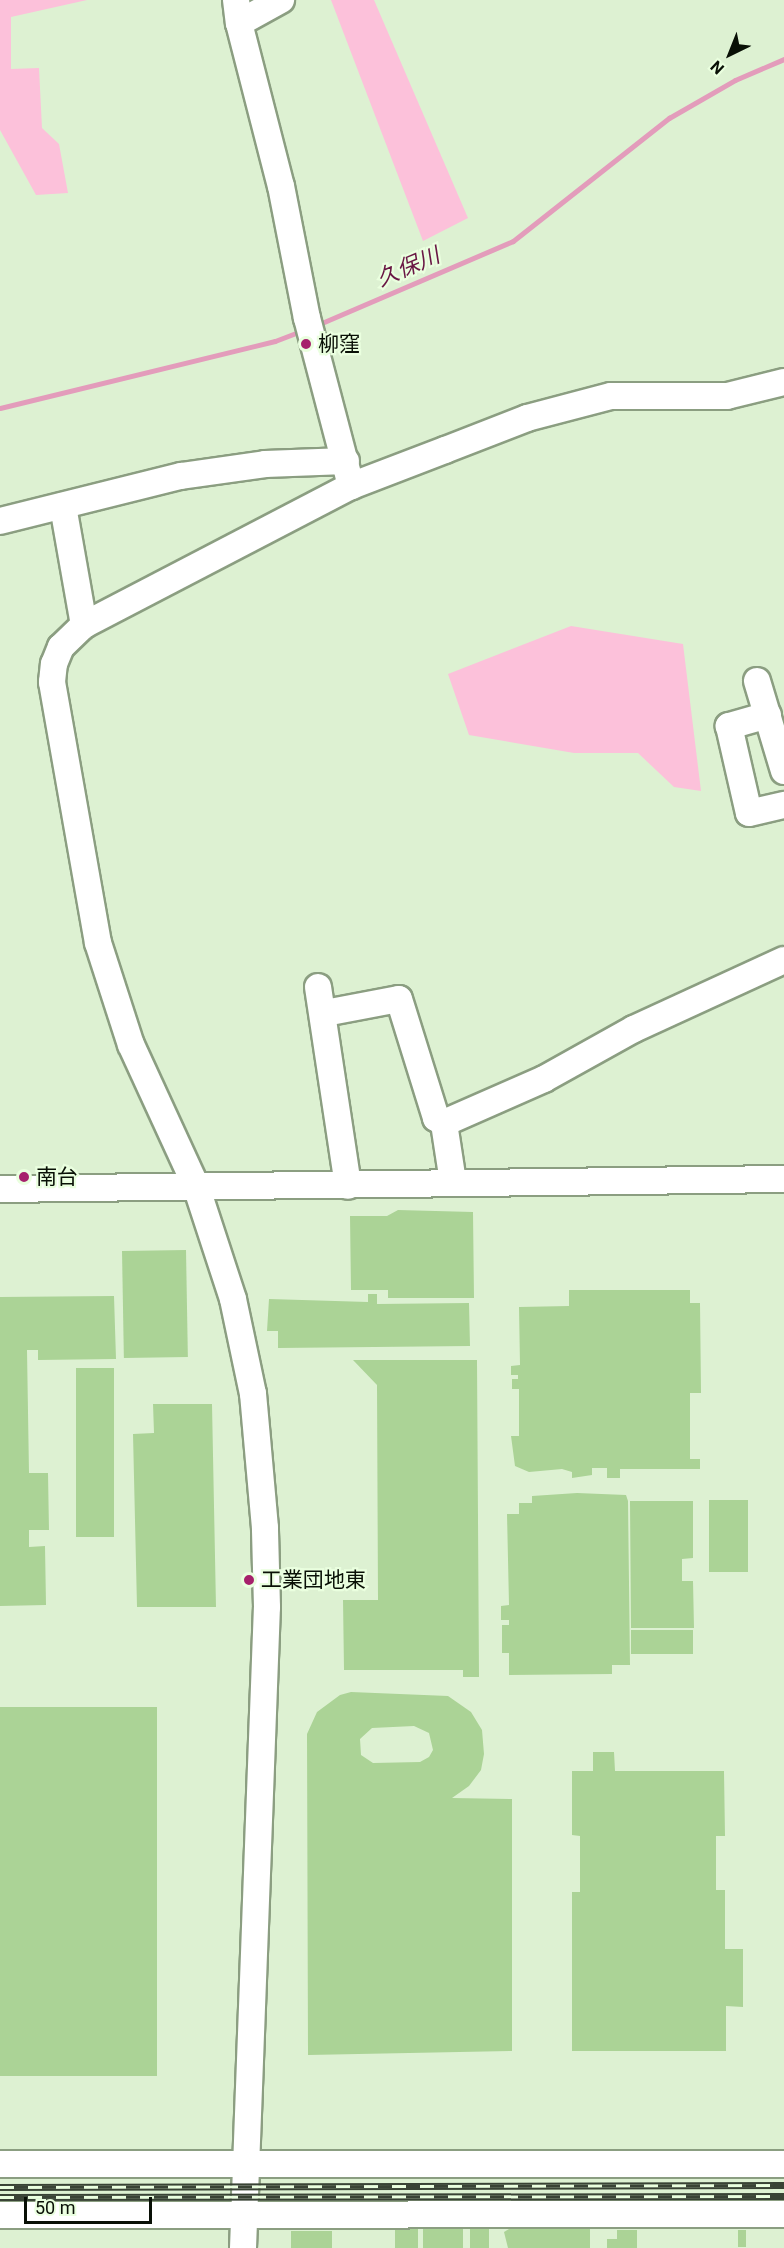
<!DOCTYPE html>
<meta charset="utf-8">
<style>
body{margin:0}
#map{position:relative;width:784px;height:2248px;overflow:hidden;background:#ddf1d2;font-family:Roboto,"Noto Sans JP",sans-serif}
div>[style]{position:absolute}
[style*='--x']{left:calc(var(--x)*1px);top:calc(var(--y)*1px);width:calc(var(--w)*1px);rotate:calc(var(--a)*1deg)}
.green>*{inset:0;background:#fcc1da}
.stream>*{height:5px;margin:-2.5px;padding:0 2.5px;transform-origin:2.5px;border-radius:2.5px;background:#e39cbb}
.building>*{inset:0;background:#abd396;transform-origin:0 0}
.roads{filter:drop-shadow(2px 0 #8b9e81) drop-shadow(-2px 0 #8b9e81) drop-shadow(0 2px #8b9e81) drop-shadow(0 -2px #8b9e81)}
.minor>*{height:26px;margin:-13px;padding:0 13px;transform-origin:13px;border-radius:13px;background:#fff}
.rail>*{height:7px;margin-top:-3.5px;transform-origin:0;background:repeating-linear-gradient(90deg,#eaffdf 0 14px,#394335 0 28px);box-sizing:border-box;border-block:2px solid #394335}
.dots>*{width:16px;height:16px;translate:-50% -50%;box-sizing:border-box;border:3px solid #eaffdf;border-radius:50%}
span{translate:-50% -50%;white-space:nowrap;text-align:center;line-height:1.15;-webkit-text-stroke:4.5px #eaffdf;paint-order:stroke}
.poi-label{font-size:21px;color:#091006}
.left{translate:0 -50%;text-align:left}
.water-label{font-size:22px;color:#691744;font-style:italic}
.north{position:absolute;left:700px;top:24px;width:60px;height:60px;-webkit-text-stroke:4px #eaffdf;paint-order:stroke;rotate:223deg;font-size:16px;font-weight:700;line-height:24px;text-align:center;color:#091006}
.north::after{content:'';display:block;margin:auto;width:21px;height:27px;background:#091006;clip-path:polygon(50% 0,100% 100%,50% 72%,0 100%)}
.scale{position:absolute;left:24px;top:2197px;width:128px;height:27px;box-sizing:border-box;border:3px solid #091006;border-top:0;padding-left:8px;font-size:18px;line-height:21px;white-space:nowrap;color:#091006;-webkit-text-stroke:4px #eaffdf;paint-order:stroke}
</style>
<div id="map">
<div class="green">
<div style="clip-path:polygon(0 0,87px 0,11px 17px,11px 69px,39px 68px,42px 128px,59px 144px,68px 193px,36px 195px,0 130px)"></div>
<div style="clip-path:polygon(331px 0,374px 0,468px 218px,423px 241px)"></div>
<div style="clip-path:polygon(571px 626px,683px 644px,701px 791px,674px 787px,638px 753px,574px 753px,469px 735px,448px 674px)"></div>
</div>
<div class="stream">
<div style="--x:317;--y:325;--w:213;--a:-23.2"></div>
<div style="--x:513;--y:241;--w:199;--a:-38.3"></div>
<div style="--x:669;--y:118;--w:76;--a:-29.9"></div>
<div style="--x:735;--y:80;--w:53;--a:-23.2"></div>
<div style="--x:0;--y:408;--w:283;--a:-13.7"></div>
<div style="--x:275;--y:341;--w:30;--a:-21"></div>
</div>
<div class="building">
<div style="clip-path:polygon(398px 1210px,473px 1212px,474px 1298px,388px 1298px,388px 1290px,351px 1290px,350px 1216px,387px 1216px)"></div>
<div style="left:186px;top:1250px;width:107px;height:64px;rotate:89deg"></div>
<div style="clip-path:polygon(569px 1290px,690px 1290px,690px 1303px,700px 1303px,701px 1393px,690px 1393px,690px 1459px,700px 1459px,700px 1469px,620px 1469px,620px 1478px,607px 1478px,607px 1468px,592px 1468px,592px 1475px,572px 1478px,572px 1472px,562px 1469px,529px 1472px,515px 1466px,511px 1436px,519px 1436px,519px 1389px,512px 1389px,512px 1379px,518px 1379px,518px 1375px,511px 1375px,511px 1366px,520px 1365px,519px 1307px,569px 1306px)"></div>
<div style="clip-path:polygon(368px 1294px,377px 1294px,377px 1304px,469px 1303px,470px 1346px,278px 1348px,278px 1331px,267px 1331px,269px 1299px,368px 1302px)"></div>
<div style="clip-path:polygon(114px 1296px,116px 1359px,38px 1360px,38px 1350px,27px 1350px,29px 1473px,48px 1473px,49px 1530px,29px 1530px,29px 1547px,45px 1546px,46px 1605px,0 1606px,0 1297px)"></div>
<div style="clip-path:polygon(353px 1360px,477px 1360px,479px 1677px,463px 1677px,463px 1670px,344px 1670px,343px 1600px,378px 1600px,377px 1385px)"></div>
<div style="left:76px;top:1368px;width:38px;height:169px"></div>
<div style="clip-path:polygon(153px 1404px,212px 1404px,216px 1607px,137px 1607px,133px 1434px,154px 1433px)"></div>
<div style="clip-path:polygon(577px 1493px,626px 1495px,628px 1501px,630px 1665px,612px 1665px,612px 1674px,509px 1675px,509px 1653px,502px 1653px,502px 1625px,509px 1625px,509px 1620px,501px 1620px,501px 1606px,509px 1605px,507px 1514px,519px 1514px,519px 1503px,532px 1503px,532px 1496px)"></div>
<div style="left:709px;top:1500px;width:39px;height:72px"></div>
<div style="clip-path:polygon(630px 1501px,693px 1501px,693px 1558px,682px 1559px,682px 1581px,693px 1581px,694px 1628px,631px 1628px)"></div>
<div style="left:631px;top:1630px;width:62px;height:24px"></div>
<div style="clip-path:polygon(evenodd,351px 1692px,448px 1696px,471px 1712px,482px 1730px,484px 1754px,481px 1770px,469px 1786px,452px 1798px,512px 1799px,512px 2051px,308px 2055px,307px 1734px,317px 1712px,340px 1695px,351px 1692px,414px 1726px,429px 1733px,433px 1750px,429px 1757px,420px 1762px,373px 1763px,361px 1755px,360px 1739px,372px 1728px,414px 1726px)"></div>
<div style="left:157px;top:1707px;width:369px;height:157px;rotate:90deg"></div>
<div style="clip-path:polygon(593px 1752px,614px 1752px,615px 1771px,724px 1771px,725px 1836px,716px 1836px,716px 1890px,725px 1890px,725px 1949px,743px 1949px,743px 2007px,726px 2006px,726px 2051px,572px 2051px,572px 1892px,580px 1892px,580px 1836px,572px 1835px,572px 1771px,593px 1771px)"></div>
<div style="left:395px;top:2226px;width:23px;height:22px"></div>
<div style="left:423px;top:2226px;width:40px;height:22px"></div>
<div style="left:470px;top:2228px;width:19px;height:20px"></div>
<div style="clip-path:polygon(509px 2229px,590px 2229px,590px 2248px,508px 2248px,504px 2232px)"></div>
<div style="clip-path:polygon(617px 2230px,637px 2230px,637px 2248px,607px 2248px,607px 2239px,617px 2239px)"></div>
<div style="left:738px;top:2230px;width:8px;height:17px"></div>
<div style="left:291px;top:2231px;width:41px;height:17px"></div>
</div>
<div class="roads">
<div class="minor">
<div style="--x:236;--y:0;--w:23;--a:83"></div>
<div style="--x:239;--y:23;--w:168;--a:75.6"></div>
<div style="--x:281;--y:186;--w:135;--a:78.9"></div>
<div style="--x:307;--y:318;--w:174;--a:75.3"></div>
<div style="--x:239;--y:23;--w:48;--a:-28.7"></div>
<div style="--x:63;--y:506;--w:121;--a:80"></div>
<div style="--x:0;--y:521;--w:187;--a:-14"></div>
<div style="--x:181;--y:476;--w:85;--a:-8.1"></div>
<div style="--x:265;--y:464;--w:81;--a:-2.1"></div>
<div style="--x:757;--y:681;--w:94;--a:73.3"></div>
<div style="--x:768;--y:715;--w:41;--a:164.2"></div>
<div style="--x:729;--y:726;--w:89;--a:77.1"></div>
<div style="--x:749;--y:813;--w:36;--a:-13"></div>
<div style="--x:318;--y:987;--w:201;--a:81.4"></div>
<div style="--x:325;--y:1013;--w:75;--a:-10.7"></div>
<div style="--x:399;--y:999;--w:125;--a:72.7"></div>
<div style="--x:436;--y:1118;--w:9;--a:32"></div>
<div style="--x:453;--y:1182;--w:60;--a:-98.7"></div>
<div style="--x:444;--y:1123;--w:109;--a:-23.7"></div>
<div style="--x:544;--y:1079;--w:103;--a:-29.1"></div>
<div style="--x:634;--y:1029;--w:165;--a:-24.7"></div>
<div style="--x:0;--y:1189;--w:784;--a:-0.73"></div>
<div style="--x:0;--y:2164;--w:784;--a:0"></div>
<div style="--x:0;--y:2215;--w:784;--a:-0.07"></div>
<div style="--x:243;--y:2248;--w:641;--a:-87.86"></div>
<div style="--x:267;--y:1607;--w:79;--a:-91.5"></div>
<div style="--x:265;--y:1528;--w:135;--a:-95.1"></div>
<div style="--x:253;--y:1394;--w:97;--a:-101.9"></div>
<div style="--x:233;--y:1299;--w:119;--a:-108.1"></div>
<div style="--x:196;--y:1186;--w:155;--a:-114.7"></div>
<div style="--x:131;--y:1045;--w:107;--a:-107.9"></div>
<div style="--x:98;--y:943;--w:265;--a:-100"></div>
<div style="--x:52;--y:682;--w:18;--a:-84"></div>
<div style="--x:54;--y:664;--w:18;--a:-68"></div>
<div style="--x:61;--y:647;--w:32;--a:-44"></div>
<div style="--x:84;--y:625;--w:301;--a:-27.5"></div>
<div style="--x:351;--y:486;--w:101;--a:-21"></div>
<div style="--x:445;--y:450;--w:88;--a:-21.3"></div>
<div style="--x:527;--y:418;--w:87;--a:-14.7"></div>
<div style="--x:611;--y:396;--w:116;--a:0"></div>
<div style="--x:727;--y:396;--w:59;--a:-13.8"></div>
</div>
</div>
<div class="rail">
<div style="--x:0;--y:2187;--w:784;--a:-0.15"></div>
<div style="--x:0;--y:2197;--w:784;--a:-0.07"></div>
</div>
<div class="dots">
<div style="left:306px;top:344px;background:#a6216c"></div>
<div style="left:24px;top:1177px;background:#a6216c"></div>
<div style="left:249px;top:1580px;background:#a6216c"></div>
</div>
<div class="poi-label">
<span class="left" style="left:318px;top:344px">柳窪</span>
<span class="left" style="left:36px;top:1177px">南台</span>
<span class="left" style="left:261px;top:1580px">工業団地東</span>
</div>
<div class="water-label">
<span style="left:408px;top:267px;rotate:-23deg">久保川</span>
</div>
<div class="north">N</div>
<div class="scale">50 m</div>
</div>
